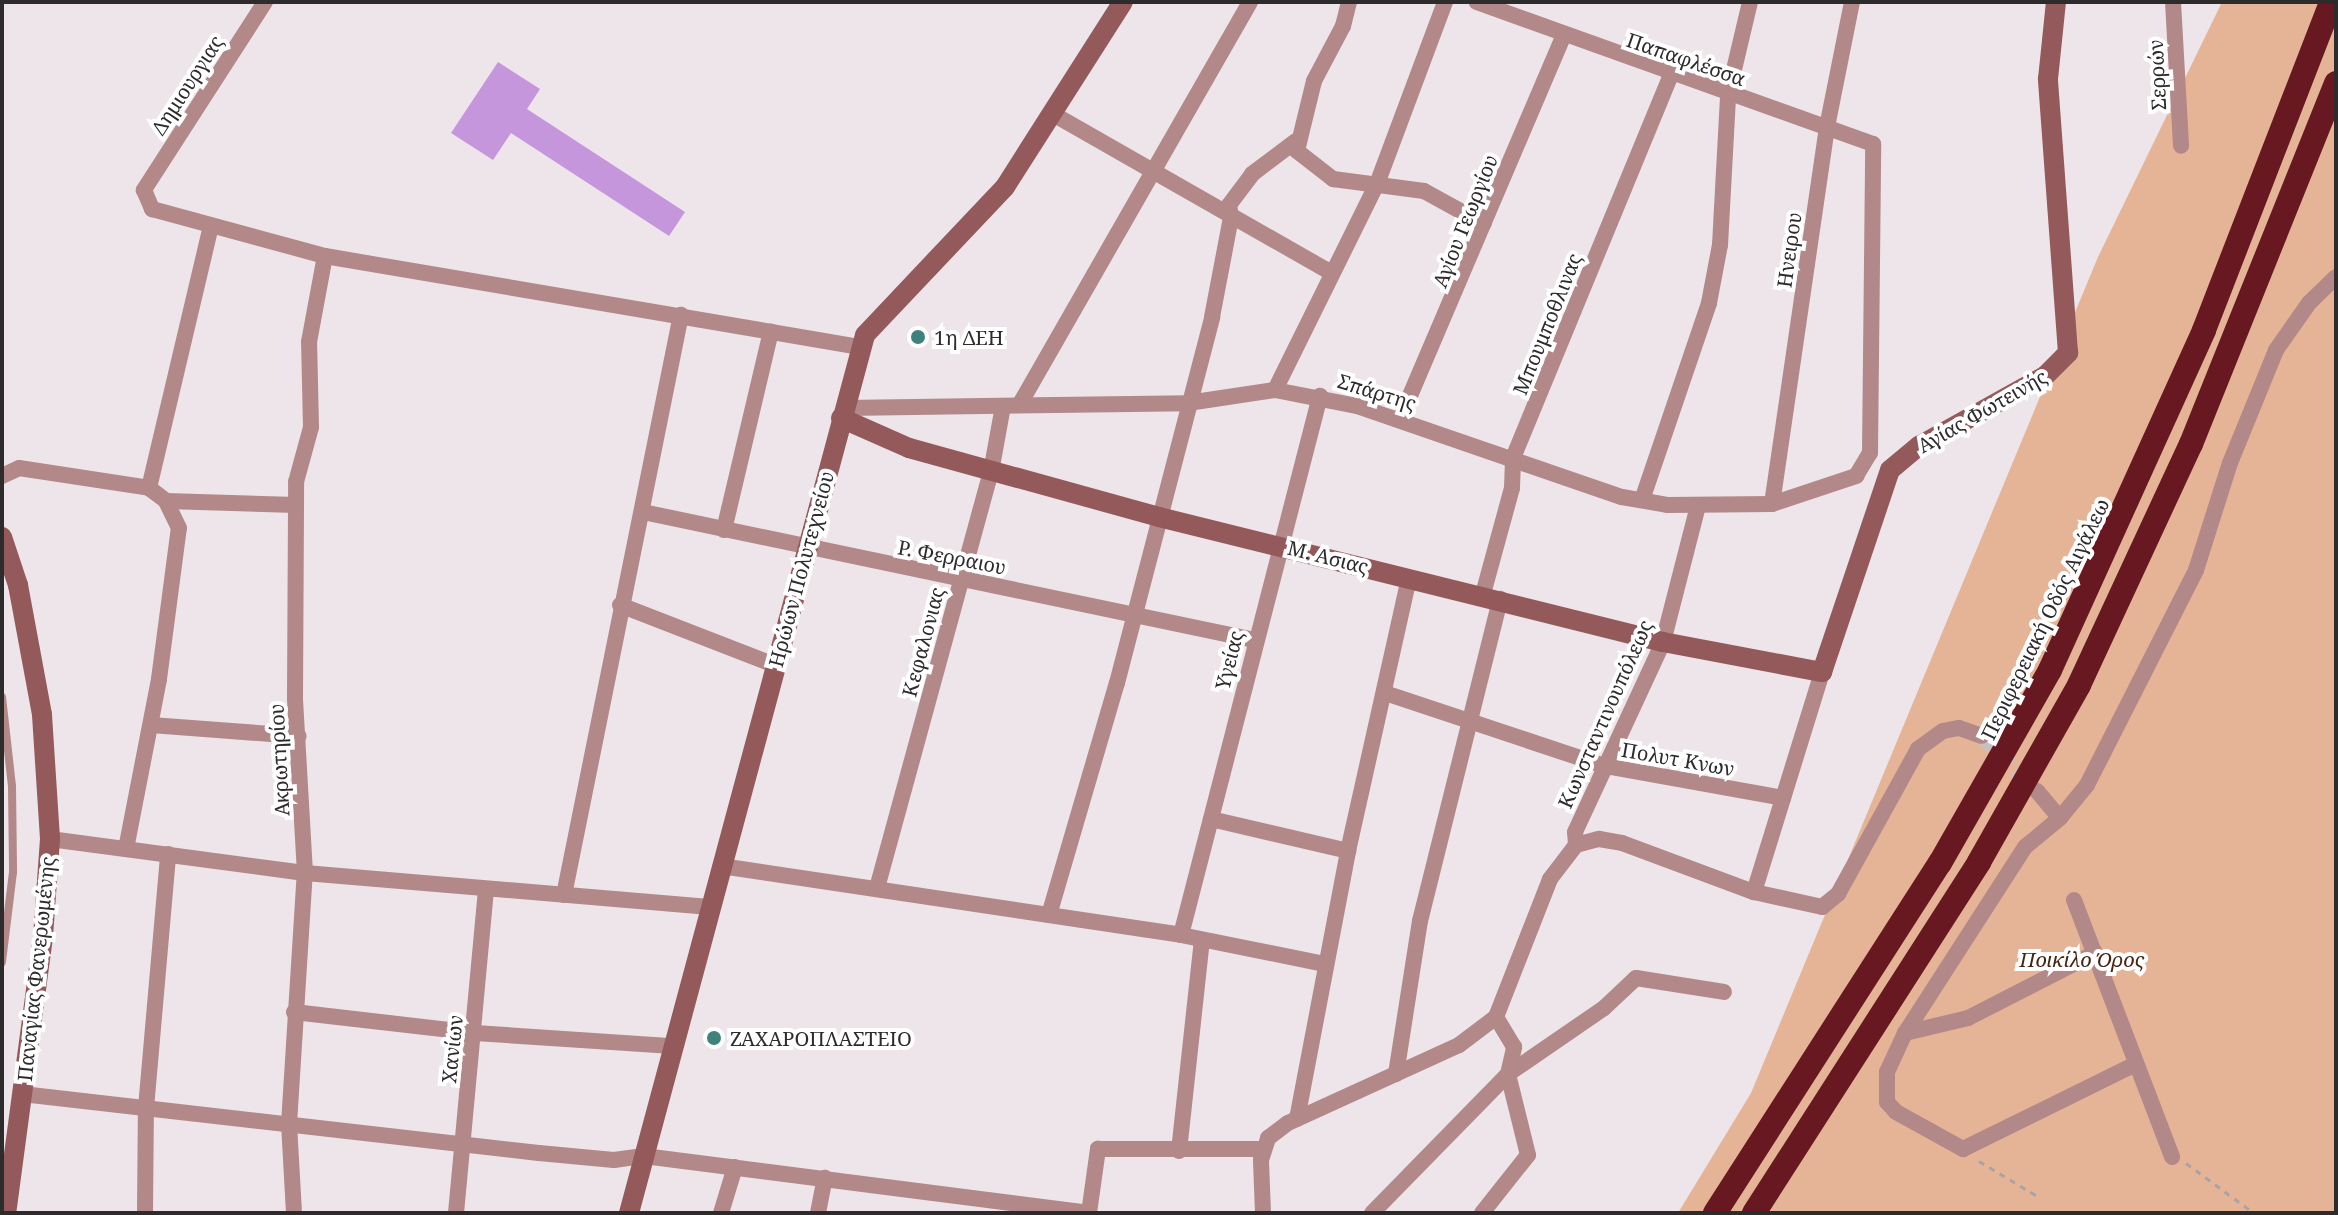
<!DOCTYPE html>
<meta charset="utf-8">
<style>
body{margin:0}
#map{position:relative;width:2338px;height:1215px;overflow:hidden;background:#ede5e9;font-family:"Noto Serif",serif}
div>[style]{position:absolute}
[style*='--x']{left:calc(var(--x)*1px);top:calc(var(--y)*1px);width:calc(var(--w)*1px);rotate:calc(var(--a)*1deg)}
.green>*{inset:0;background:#e5b497}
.building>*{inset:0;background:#c696dd}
.street-tunnel>*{height:16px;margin-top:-8px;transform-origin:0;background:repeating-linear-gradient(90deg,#c7c0c3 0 16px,transparent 0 24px)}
.path>*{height:3px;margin-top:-1.5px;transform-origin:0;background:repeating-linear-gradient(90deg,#a9a3a6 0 6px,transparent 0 12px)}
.lane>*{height:8px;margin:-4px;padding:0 4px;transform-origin:4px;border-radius:4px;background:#b28888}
.street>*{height:16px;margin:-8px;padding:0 8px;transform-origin:8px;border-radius:8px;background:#b28888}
.secondary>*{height:20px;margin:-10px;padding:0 10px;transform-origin:10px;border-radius:10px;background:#945a5b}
.highway>*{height:24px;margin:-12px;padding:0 12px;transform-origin:12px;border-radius:12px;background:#681821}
.dots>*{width:22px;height:22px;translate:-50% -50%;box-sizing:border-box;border:4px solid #fff;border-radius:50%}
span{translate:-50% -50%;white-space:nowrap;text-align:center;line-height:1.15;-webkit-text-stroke:8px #fff;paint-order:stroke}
.street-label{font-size:20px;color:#2e2b2c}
.poi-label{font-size:20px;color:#2e2b2c}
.left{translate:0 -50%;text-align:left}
.park-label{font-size:20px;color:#442511;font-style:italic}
.frame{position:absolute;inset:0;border:4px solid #2e2b2c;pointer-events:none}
</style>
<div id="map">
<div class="green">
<div style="clip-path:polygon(2222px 2px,2336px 2px,2336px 1213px,1678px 1213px,1751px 1093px,2098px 257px)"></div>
</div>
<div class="building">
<div style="clip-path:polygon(498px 62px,540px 89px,527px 109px,685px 212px,669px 236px,511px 133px,493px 160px,451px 133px)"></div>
</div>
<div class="street-tunnel">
<div style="--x:1982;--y:736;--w:71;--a:45"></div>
</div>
<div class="path">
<div style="--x:1979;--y:1161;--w:70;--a:31"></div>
<div style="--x:2186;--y:1163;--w:84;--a:36.3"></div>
</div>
<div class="lane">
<div style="--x:2;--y:697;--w:90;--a:83.6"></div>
<div style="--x:12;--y:786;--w:86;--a:89.3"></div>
<div style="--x:13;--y:872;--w:91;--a:97"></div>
</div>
<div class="street">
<div style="--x:265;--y:2;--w:224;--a:122.8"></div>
<div style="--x:144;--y:190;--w:21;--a:67"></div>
<div style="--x:152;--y:209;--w:179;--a:15.2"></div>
<div style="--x:325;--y:256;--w:543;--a:9.65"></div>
<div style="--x:1349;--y:2;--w:25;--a:104"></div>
<div style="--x:1343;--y:26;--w:62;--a:117.8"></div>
<div style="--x:1314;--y:81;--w:72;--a:103.7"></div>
<div style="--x:1297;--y:151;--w:46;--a:37.9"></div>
<div style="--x:1333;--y:179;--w:92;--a:7.5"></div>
<div style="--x:1424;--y:191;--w:68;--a:28.8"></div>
<div style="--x:2173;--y:2;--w:144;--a:86.8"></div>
<div style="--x:1053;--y:114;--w:319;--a:29.7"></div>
<div style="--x:1275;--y:390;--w:230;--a:-63.7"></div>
<div style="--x:1377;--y:184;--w:194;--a:-69.5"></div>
<div style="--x:1021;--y:402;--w:461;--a:-60.2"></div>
<div style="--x:844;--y:408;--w:344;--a:-0.8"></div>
<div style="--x:1188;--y:403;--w:88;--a:-8.5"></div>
<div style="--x:1275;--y:390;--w:84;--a:11"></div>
<div style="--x:1357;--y:406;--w:280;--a:19"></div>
<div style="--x:1622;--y:497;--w:47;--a:9.9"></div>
<div style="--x:1668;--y:505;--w:104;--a:-0.6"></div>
<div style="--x:1772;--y:504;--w:89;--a:-18.4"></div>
<div style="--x:1856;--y:476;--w:27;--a:-59"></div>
<div style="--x:1870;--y:453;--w:309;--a:-89.4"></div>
<div style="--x:1873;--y:144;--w:421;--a:-160.3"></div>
<div style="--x:1400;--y:419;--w:415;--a:-66.9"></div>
<div style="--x:2;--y:476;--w:19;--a:-25"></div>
<div style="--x:19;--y:468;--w:132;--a:8.7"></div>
<div style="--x:149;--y:488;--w:21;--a:37"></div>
<div style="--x:166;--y:501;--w:130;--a:1.8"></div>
<div style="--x:149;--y:488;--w:269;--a:-76.7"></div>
<div style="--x:1642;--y:500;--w:208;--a:-71.2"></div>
<div style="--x:1709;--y:303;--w:59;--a:-79.3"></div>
<div style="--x:1720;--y:245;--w:150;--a:-86.9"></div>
<div style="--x:1728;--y:95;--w:96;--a:-76.7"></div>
<div style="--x:1772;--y:504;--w:381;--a:-81.7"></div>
<div style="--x:1827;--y:127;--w:127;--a:-78.7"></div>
<div style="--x:643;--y:512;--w:624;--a:11.83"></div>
<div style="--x:724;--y:530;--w:204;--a:-76.7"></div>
<div style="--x:1483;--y:594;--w:110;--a:-74.7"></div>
<div style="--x:1512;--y:488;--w:30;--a:-88"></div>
<div style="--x:1513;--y:458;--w:414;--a:-67.6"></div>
<div style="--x:620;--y:605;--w:166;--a:21.2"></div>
<div style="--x:1385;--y:693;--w:232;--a:18.4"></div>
<div style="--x:1605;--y:766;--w:181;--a:10.2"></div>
<div style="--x:151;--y:725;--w:148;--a:4.3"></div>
<div style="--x:2037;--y:791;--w:35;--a:50"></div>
<div style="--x:2060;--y:818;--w:43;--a:-50.7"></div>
<div style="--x:2087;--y:785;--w:241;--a:-63.1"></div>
<div style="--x:2196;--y:570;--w:112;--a:-72.4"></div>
<div style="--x:2230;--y:463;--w:122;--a:-67.8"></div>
<div style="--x:2276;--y:350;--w:57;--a:-54.9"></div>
<div style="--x:2309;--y:303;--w:37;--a:-44"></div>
<div style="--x:2060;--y:818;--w:45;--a:140.4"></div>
<div style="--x:2025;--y:847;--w:221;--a:122.8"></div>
<div style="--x:1905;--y:1033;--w:43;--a:114.8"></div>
<div style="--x:1887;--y:1072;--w:30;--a:90"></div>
<div style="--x:1887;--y:1102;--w:13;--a:48"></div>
<div style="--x:1896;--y:1112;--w:77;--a:28.9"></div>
<div style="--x:1963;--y:1149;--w:191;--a:-26.2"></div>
<div style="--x:1211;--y:819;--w:141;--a:13.1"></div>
<div style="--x:50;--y:839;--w:257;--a:7.6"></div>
<div style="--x:305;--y:873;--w:406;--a:4.8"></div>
<div style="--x:1576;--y:845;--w:24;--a:-15"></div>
<div style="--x:1599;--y:839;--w:23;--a:10"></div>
<div style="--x:1622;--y:843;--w:141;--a:20.4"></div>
<div style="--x:1754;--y:892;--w:70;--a:12.4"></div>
<div style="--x:1822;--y:907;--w:21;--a:-39"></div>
<div style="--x:1838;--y:894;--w:166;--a:-61.1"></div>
<div style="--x:1918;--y:749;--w:31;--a:-36"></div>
<div style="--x:1943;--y:731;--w:16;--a:-11"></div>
<div style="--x:1959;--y:728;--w:24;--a:19"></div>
<div style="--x:126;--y:849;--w:173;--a:-79"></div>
<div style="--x:159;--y:679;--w:152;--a:-82.5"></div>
<div style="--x:179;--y:528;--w:30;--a:-116"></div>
<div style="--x:721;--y:866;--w:465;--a:8.5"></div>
<div style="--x:1181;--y:935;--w:147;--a:11.4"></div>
<div style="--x:877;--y:888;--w:431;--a:-74.7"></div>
<div style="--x:991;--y:472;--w:67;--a:-79.7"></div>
<div style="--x:1754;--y:892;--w:230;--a:-72.8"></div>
<div style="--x:564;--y:895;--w:592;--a:-78.6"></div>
<div style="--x:2074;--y:900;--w:275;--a:69.1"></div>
<div style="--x:1049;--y:915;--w:242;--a:-73.7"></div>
<div style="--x:1117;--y:683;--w:378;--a:-75.4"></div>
<div style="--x:1212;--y:317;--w:102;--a:-79.2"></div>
<div style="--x:1231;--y:217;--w:12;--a:-99"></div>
<div style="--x:1229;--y:205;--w:39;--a:-53"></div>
<div style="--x:1252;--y:174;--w:55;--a:-36.9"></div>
<div style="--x:1181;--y:935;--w:557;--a:-75.54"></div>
<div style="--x:294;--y:1012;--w:182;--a:6.6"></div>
<div style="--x:475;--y:1033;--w:198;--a:3.8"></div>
<div style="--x:1905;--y:1033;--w:65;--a:-13.4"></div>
<div style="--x:1968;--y:1018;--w:143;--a:-27.1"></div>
<div style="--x:1396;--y:1074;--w:155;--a:-81.1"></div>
<div style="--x:1420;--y:921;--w:332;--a:-76"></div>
<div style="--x:22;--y:1094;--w:520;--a:6.51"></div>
<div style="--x:539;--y:1153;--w:75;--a:5.3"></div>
<div style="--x:614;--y:1160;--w:30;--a:-8"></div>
<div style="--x:644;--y:1156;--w:447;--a:7.3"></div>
<div style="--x:1297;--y:1119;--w:273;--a:-79.2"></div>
<div style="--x:1348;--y:851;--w:280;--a:-77.4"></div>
<div style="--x:1179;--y:1151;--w:212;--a:-83.8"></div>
<div style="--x:145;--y:1213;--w:105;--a:-89.5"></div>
<div style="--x:146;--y:1108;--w:255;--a:-85"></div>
<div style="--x:294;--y:1213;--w:89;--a:-93.2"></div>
<div style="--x:289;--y:1124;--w:252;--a:-86.4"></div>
<div style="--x:305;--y:873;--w:175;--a:-93.3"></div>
<div style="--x:295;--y:698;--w:216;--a:-89.7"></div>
<div style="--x:296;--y:482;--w:57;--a:-74.7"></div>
<div style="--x:311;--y:427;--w:85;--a:-91.3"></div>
<div style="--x:309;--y:342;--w:87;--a:-79.5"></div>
<div style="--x:456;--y:1213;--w:325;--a:-84.7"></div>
<div style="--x:721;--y:1213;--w:48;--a:-73.1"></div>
<div style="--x:818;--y:1213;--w:36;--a:-79"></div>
<div style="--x:1089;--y:1213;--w:65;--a:-82"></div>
<div style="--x:1098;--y:1149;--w:165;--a:0"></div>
<div style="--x:1263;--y:1213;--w:53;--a:-92.2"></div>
<div style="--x:1261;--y:1160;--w:23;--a:-72"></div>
<div style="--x:1268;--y:1138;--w:25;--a:-37"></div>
<div style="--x:1288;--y:1123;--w:188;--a:-24.5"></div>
<div style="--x:1459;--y:1045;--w:46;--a:-37.1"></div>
<div style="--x:1496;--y:1017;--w:148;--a:-68.6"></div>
<div style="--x:1550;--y:879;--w:43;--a:-52.6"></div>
<div style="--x:1576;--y:845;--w:13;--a:-94"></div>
<div style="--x:1575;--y:832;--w:209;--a:-65.1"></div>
<div style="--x:1663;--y:642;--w:140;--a:-75.6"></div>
<div style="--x:1372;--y:1213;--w:194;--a:-45.6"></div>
<div style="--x:1508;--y:1074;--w:116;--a:-34.5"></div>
<div style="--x:1604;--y:1008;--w:44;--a:-43.2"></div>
<div style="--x:1636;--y:978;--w:89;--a:9"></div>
<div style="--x:1482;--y:1213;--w:74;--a:-51.6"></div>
<div style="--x:1528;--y:1155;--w:83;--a:-103.9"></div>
<div style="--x:1508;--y:1074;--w:28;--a:-77"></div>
<div style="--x:1514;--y:1047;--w:35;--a:-121"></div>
</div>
<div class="secondary">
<div style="--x:841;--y:418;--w:74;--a:23.8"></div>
<div style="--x:909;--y:448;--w:259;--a:15.4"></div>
<div style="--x:1159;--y:517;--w:519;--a:13.93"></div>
<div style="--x:1663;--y:642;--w:162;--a:10.7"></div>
<div style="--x:1822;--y:672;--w:213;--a:-71.4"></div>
<div style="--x:1890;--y:470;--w:38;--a:-40"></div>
<div style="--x:1919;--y:446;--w:144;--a:-29.1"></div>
<div style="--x:2045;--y:376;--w:33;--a:-45"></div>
<div style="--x:2068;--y:353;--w:275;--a:-94.2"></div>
<div style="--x:2048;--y:79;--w:77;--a:-84.1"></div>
<div style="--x:2;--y:537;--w:51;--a:71.6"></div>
<div style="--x:18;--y:585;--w:132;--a:79.5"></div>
<div style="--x:42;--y:715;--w:124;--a:86.3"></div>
<div style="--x:50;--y:839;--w:98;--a:94.1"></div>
<div style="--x:43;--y:937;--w:278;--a:97.6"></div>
<div style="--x:629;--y:1213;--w:909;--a:-74.95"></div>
<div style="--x:865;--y:335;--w:204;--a:-46.6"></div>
<div style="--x:1005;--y:187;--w:219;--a:-57.5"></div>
</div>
<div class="highway">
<div style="--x:1715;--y:1213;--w:416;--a:-57.3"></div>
<div style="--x:1940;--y:863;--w:222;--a:-60.3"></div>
<div style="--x:2050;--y:670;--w:373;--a:-65.6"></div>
<div style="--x:2204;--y:330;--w:352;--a:-68.8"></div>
<div style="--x:1754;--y:1213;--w:417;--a:-57.3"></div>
<div style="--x:1979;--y:862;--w:203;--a:-60.5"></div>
<div style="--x:2079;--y:685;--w:266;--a:-65.1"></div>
<div style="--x:2191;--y:444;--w:389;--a:-68.1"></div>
</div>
<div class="dots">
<div style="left:918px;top:337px;background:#3d837b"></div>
<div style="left:714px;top:1038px;background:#3d837b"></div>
</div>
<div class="street-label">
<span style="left:1686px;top:59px;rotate:19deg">Παπαφλέσσα</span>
<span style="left:2157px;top:75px;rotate:-93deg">Σερρών</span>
<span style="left:187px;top:85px;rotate:-57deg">Δημιουργιας</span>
<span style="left:1465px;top:221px;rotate:-68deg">Αγίου Γεωργίου</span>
<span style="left:1789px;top:250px;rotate:-82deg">Ηνειρου</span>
<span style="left:1547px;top:324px;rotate:-68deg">Μπουμποθλινας</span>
<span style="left:1377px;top:392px;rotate:17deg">Σπάρτης</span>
<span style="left:1982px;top:411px;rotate:-30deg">Αγίας Φωτεινής</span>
<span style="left:952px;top:557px;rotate:11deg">Ρ. Φερραιου</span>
<span style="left:1328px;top:557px;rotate:14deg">Μ. Ασιας</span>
<span style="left:801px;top:569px;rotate:-75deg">Ηρώων Πολυτεχνείου</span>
<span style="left:2045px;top:619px;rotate:-64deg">Περιφερειακή Οδός Αιγάλεω</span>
<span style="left:923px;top:642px;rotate:-75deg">Κεφαλονιας</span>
<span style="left:1229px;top:660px;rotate:-76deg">Υγείας</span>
<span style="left:1605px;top:714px;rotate:-66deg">Κωνσταντινουπόλεως</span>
<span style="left:1678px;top:759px;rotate:10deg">Πολυτ Κνων</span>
<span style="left:279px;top:760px;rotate:-93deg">Ακρωτηρίου</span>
<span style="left:36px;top:969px;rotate:-84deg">Παναγίας Φανερωμένης</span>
<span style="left:452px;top:1049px;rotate:-84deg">Χανίων</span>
</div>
<div class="poi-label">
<span class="left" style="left:934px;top:337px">1η ΔΕΗ</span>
<span class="left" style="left:730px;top:1038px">ΖΑΧΑΡΟΠΛΑΣΤΕΙΟ</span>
</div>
<div class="park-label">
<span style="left:2082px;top:959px">Ποικίλο Όρος</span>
</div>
<div class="frame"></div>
</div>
